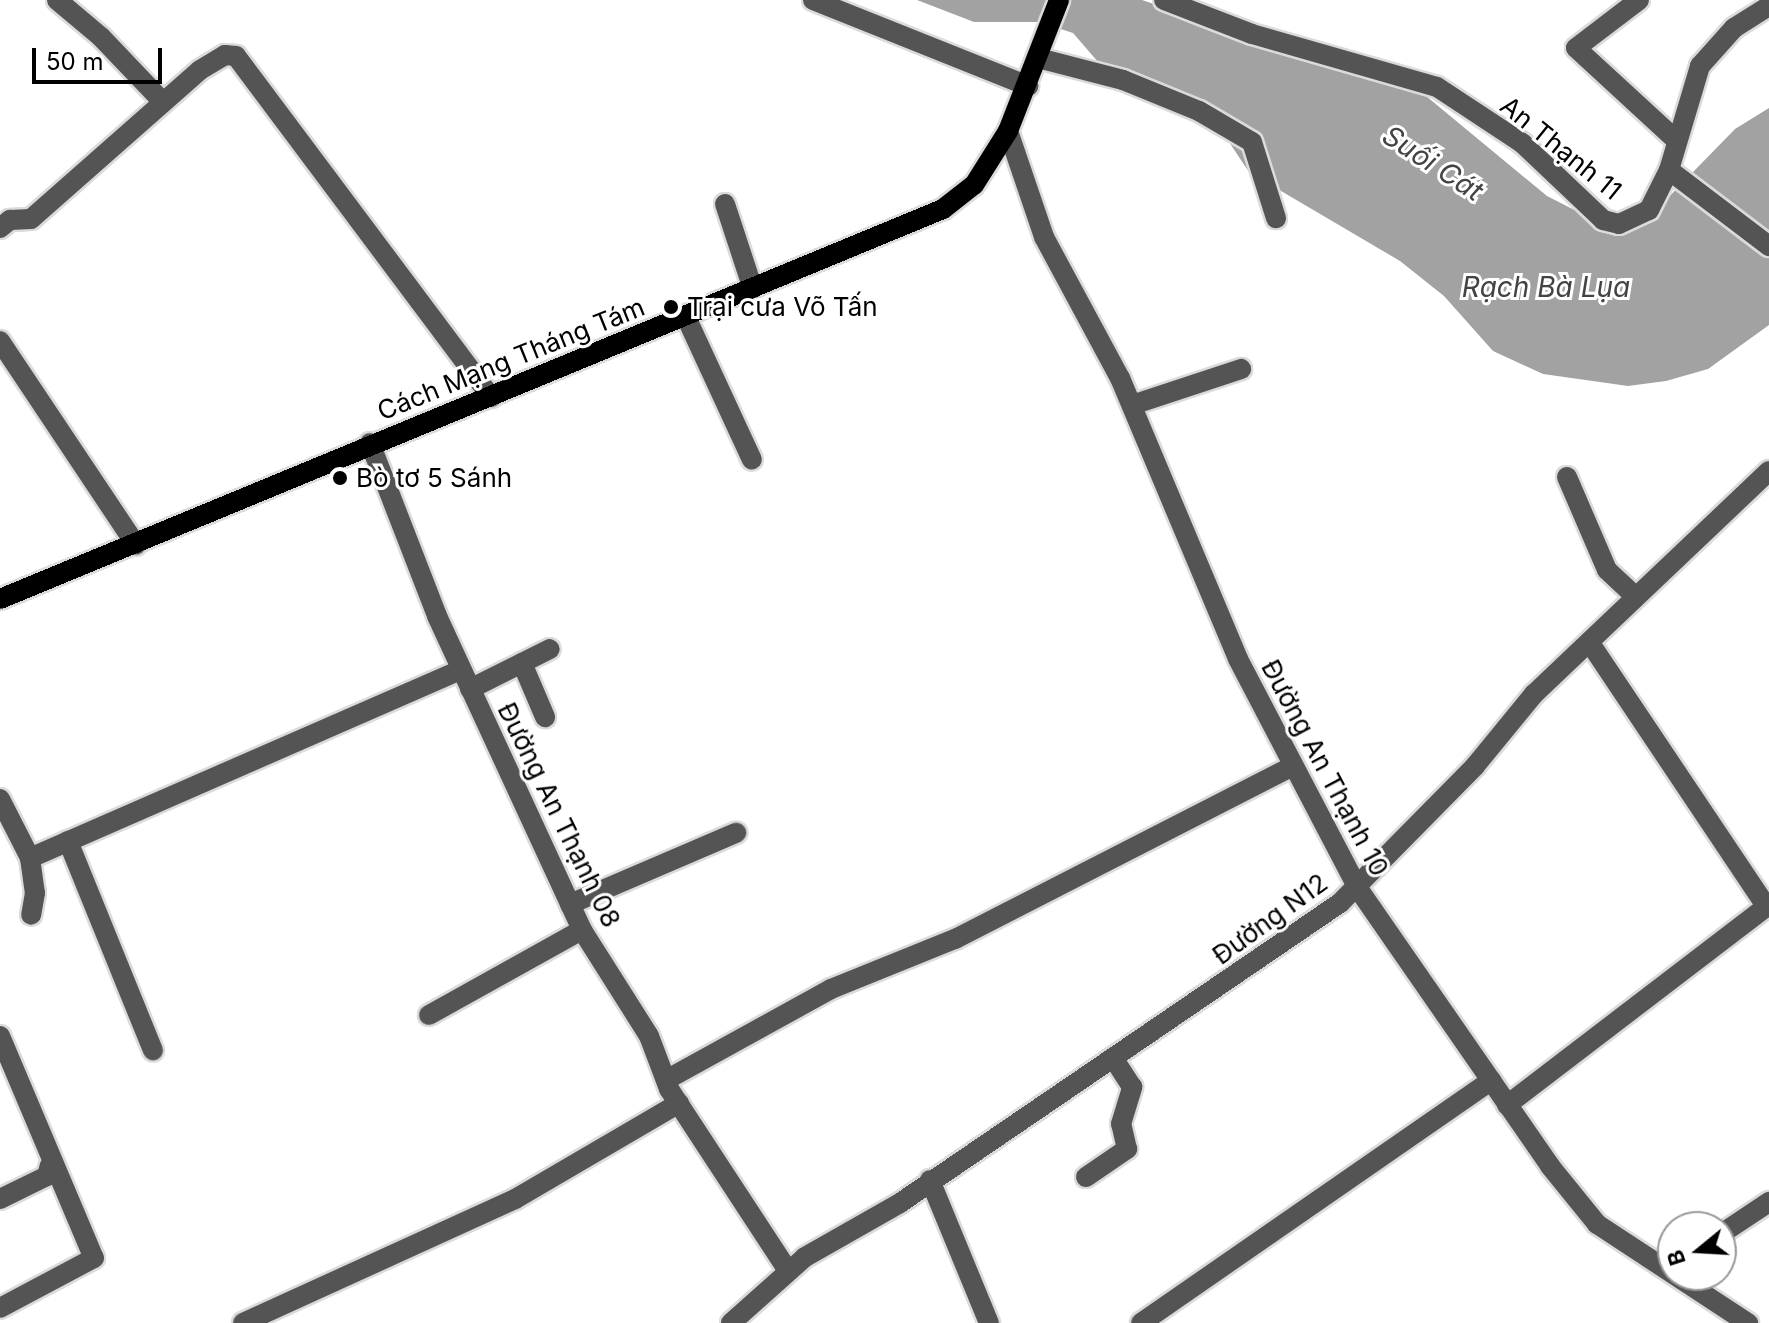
<!DOCTYPE html>
<meta charset="utf-8">
<style>
body{margin:0}
#map{position:relative;width:1769px;height:1323px;overflow:hidden;background:#fff;font-family:Inter,sans-serif}
div>[style]{position:absolute}
[style*='--x']{left:calc(var(--x)*1px);top:calc(var(--y)*1px);width:calc(var(--w)*1px);rotate:calc(var(--a)*1deg)}
.water>*{inset:0;background:#a2a2a2}
.roads{filter:drop-shadow(2px 0 #dbdbdb) drop-shadow(-2px 0 #dbdbdb) drop-shadow(0 2px #dbdbdb) drop-shadow(0 -2px #dbdbdb)}
.minor>*{height:20px;margin:-10px;padding:0 10px;transform-origin:10px;border-radius:10px;background:#545454}
.major>*{height:20px;margin:-10px;padding:0 10px;transform-origin:10px;border-radius:10px;background:#000}
.dots>*{width:22px;height:22px;translate:-50% -50%;box-sizing:border-box;border:4px solid #fff;border-radius:50%}
span{translate:-50% -50%;white-space:nowrap;text-align:center;line-height:1.15;-webkit-text-stroke:6px #fff;paint-order:stroke}
.street-label{font-size:26px;color:#000}
.poi-label{font-size:26px;color:#000}
.left{translate:0 -50%;text-align:left}
.water-label{font-size:28px;color:#434343;font-style:italic}
.north{position:absolute;left:1657px;top:1211px;width:80px;height:80px;box-sizing:border-box;background:#fff;border:2px solid #999;border-radius:50%;rotate:252deg;font-size:22px;font-weight:700;line-height:32px;text-align:center;color:#000}
.north::after{content:'';display:block;margin:auto;width:28px;height:36px;background:#000;clip-path:polygon(50% 0,100% 100%,50% 72%,0 100%)}
.scale{position:absolute;left:32px;top:48px;width:130px;height:36px;box-sizing:border-box;border:4px solid #000;border-top:0;padding-left:10px;font-size:24px;line-height:28px;white-space:nowrap;color:#000;-webkit-text-stroke:6px #fff;paint-order:stroke}
</style>
<div id="map">
<div class="water">
<div style="clip-path:polygon(917px 0,1142px 0,1426px 96px,1547px 196px,1598px 222px,1657px 209px,1735px 129px,1769px 108px,1769px 325px,1708px 369px,1666px 381px,1628px 386px,1543px 374px,1493px 351px,1444px 296px,1400px 261px,1249px 172px,1223px 133px,1118px 85px,1073px 33px,1039px 22px,974px 22px)"></div>
</div>
<div class="roads">
<div class="minor">
<div style="--x:57;--y:0;--w:57;--a:40.1"></div>
<div style="--x:101;--y:37;--w:90;--a:46.4"></div>
<div style="--x:813;--y:0;--w:232;--a:21.8"></div>
<div style="--x:1164;--y:0;--w:94;--a:21.1"></div>
<div style="--x:1252;--y:34;--w:192;--a:16"></div>
<div style="--x:1437;--y:87;--w:102;--a:33.4"></div>
<div style="--x:1522;--y:143;--w:112;--a:43.5"></div>
<div style="--x:1603;--y:220;--w:16;--a:14"></div>
<div style="--x:1619;--y:224;--w:33;--a:-25"></div>
<div style="--x:1649;--y:210;--w:45;--a:-63.4"></div>
<div style="--x:1669;--y:170;--w:109;--a:-73.4"></div>
<div style="--x:1700;--y:66;--w:51;--a:-48.2"></div>
<div style="--x:1734;--y:28;--w:41;--a:-32.2"></div>
<div style="--x:1639;--y:0;--w:79;--a:142.7"></div>
<div style="--x:1576;--y:48;--w:136;--a:42.6"></div>
<div style="--x:1038;--y:58;--w:88;--a:14.5"></div>
<div style="--x:1123;--y:80;--w:82;--a:22.2"></div>
<div style="--x:1199;--y:111;--w:61;--a:30.3"></div>
<div style="--x:1252;--y:142;--w:80;--a:72.5"></div>
<div style="--x:1008;--y:131;--w:112;--a:71.2"></div>
<div style="--x:1044;--y:237;--w:160;--a:61.7"></div>
<div style="--x:1120;--y:378;--w:305;--a:67.2"></div>
<div style="--x:1238;--y:659;--w:257;--a:62.4"></div>
<div style="--x:1357;--y:887;--w:339;--a:55.3"></div>
<div style="--x:1550;--y:1166;--w:75;--a:51"></div>
<div style="--x:1597;--y:1224;--w:181;--a:33.3"></div>
<div style="--x:1669;--y:170;--w:126;--a:37.2"></div>
<div style="--x:725;--y:204;--w:89;--a:71.8"></div>
<div style="--x:0;--y:228;--w:13;--a:-39"></div>
<div style="--x:10;--y:220;--w:21;--a:-3"></div>
<div style="--x:31;--y:219;--w:225;--a:-41.4"></div>
<div style="--x:200;--y:70;--w:29;--a:-31"></div>
<div style="--x:225;--y:55;--w:11;--a:5"></div>
<div style="--x:236;--y:56;--w:426;--a:53.2"></div>
<div style="--x:686;--y:317;--w:157;--a:65.2"></div>
<div style="--x:0;--y:341;--w:245;--a:56.3"></div>
<div style="--x:1132;--y:405;--w:115;--a:-18.3"></div>
<div style="--x:370;--y:443;--w:186;--a:68.8"></div>
<div style="--x:437;--y:616;--w:346;--a:65.2"></div>
<div style="--x:582;--y:930;--w:125;--a:57.7"></div>
<div style="--x:649;--y:1036;--w:57;--a:69.3"></div>
<div style="--x:669;--y:1089;--w:217;--a:56.8"></div>
<div style="--x:1567;--y:477;--w:101;--a:66.7"></div>
<div style="--x:1607;--y:570;--w:38;--a:43"></div>
<div style="--x:1590;--y:643;--w:318;--a:56.2"></div>
<div style="--x:522;--y:663;--w:59;--a:66.9"></div>
<div style="--x:470;--y:689;--w:89;--a:-26.6"></div>
<div style="--x:0;--y:799;--w:66;--a:63"></div>
<div style="--x:30;--y:858;--w:35;--a:82"></div>
<div style="--x:35;--y:893;--w:22;--a:100"></div>
<div style="--x:68;--y:841;--w:226;--a:67.9"></div>
<div style="--x:30;--y:858;--w:470;--a:-23.6"></div>
<div style="--x:570;--y:904;--w:181;--a:-23.2"></div>
<div style="--x:429;--y:1015;--w:175;--a:-29.1"></div>
<div style="--x:0;--y:1036;--w:241;--a:67.1"></div>
<div style="--x:94;--y:1258;--w:106;--a:152"></div>
<div style="--x:666;--y:1080;--w:188;--a:-28.9"></div>
<div style="--x:831;--y:989;--w:134;--a:-22"></div>
<div style="--x:955;--y:939;--w:377;--a:-27.1"></div>
<div style="--x:1507;--y:1105;--w:330;--a:-37.4"></div>
<div style="--x:1086;--y:1177;--w:50;--a:-34.3"></div>
<div style="--x:1127;--y:1149;--w:26;--a:-103"></div>
<div style="--x:1121;--y:1124;--w:39;--a:-73"></div>
<div style="--x:1132;--y:1087;--w:35;--a:-123"></div>
<div style="--x:930;--y:1180;--w:155;--a:67.6"></div>
<div style="--x:0;--y:1199;--w:52;--a:-26.1"></div>
<div style="--x:47;--y:1176;--w:11;--a:-75"></div>
<div style="--x:1721;--y:1234;--w:58;--a:-33.7"></div>
<div style="--x:243;--y:1323;--w:299;--a:-24.5"></div>
<div style="--x:515;--y:1199;--w:190;--a:-30.3"></div>
<div style="--x:731;--y:1323;--w:99;--a:-41.7"></div>
<div style="--x:805;--y:1257;--w:109;--a:-29.6"></div>
<div style="--x:900;--y:1203;--w:533;--a:-34.29"></div>
<div style="--x:1340;--y:903;--w:192;--a:-45.4"></div>
<div style="--x:1475;--y:766;--w:93;--a:-50.7"></div>
<div style="--x:1534;--y:694;--w:324;--a:-43.5"></div>
<div style="--x:1141;--y:1323;--w:426;--a:-34.7"></div>
</div>
<div class="major">
<div style="--x:0;--y:599;--w:1020;--a:-22.47"></div>
<div style="--x:943;--y:209;--w:39;--a:-38"></div>
<div style="--x:974;--y:185;--w:64;--a:-57.8"></div>
<div style="--x:1008;--y:131;--w:141;--a:-68.7"></div>
</div>
</div>
<div class="dots">
<div style="left:671px;top:307px;background:#000"></div>
<div style="left:340px;top:478px;background:#000"></div>
</div>
<div class="street-label">
<span style="left:1561px;top:148px;rotate:39deg">An Thạnh 11</span>
<span style="left:511px;top:359px;rotate:-22deg">Cách Mạng Tháng Tám</span>
<span style="left:1325px;top:768px;rotate:62deg">Đường An Thạnh 10</span>
<span style="left:559px;top:815px;rotate:64deg">Đường An Thạnh 08</span>
<span style="left:1270px;top:919px;rotate:-36deg">Đường N12</span>
</div>
<div class="poi-label">
<span class="left" style="left:687px;top:307px">Trại cưa Võ Tấn</span>
<span class="left" style="left:356px;top:478px">Bò tơ 5 Sánh</span>
</div>
<div class="water-label">
<span style="left:1433px;top:163px;rotate:33deg">Suối Cát</span>
<span style="left:1546px;top:287px">Rạch Bà Lụa</span>
</div>
<div class="north">B</div>
<div class="scale">50 m</div>
</div>
